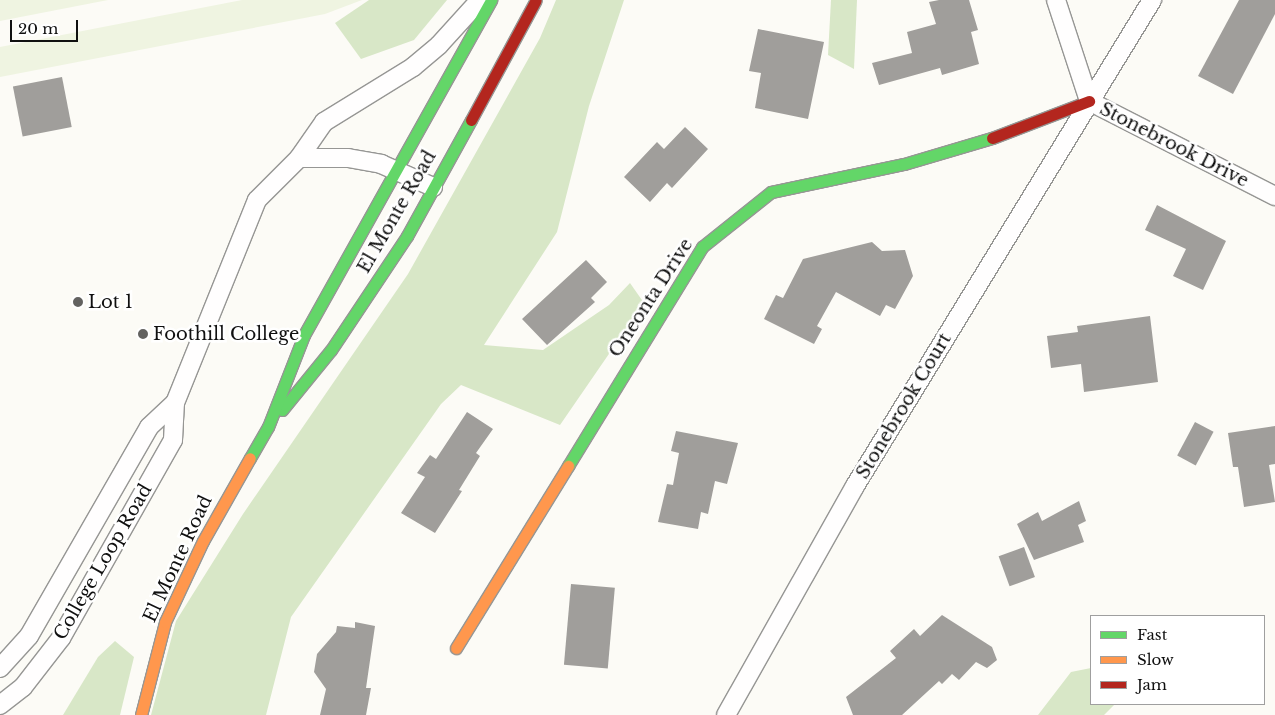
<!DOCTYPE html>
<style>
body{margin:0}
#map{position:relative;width:1275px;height:715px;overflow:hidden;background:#fcfbf6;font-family:"Libre Baskerville",serif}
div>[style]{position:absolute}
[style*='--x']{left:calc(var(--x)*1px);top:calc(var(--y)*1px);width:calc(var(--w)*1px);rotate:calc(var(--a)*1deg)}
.forest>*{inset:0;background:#d8e7c7}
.pitch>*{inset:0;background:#eff4e1}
.building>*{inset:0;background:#a09e9b;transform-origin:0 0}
.roads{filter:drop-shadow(1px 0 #969694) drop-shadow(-1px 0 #969694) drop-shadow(0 1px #969694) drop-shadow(0 -1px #969694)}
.street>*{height:18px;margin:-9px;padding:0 9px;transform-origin:9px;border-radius:9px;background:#fffefe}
.fast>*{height:11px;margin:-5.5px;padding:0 5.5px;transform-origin:5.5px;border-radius:5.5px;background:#63d668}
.slow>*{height:11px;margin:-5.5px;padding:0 5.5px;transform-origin:5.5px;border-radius:5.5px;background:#ff974d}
.jam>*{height:11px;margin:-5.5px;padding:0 5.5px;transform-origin:5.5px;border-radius:5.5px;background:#b3261e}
.dots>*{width:14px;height:14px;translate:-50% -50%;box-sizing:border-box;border:2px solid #fff;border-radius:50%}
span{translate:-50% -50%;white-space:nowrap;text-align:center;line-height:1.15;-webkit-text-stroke:5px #fff;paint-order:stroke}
.street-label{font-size:18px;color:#101010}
.poi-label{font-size:18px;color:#101010}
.left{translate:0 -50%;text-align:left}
.legend{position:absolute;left:1090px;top:615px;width:175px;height:90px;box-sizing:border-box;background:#fff;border:1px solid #9f9f9f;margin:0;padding:6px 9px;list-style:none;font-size:15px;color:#101010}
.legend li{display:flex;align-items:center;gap:10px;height:25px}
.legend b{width:25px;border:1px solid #9f9f9f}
.scale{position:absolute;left:10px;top:20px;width:68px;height:22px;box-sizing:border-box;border:2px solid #101010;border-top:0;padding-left:6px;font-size:15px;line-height:18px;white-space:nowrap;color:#101010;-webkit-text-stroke:4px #fff;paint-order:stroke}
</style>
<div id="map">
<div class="forest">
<div style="clip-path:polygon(369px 0,447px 0,414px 40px,361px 59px,335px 23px)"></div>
<div style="clip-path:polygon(556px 0,624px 0,589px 106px,557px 232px,484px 345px,543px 350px,609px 305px,630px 283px,644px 303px,560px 425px,461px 385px,441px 404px,291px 617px,266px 715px,151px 715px,176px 621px,243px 514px,408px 274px,540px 38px)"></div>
<div style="clip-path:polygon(831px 0,857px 0,854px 69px,828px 55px)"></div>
<div style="clip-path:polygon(115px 641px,134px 657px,120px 715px,63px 715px,98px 657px)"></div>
<div style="clip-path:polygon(1091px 668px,1091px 704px,1115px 704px,1104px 715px,1038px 715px,1071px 672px)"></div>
</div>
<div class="pitch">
<div style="clip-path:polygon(0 0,108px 0,0 21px)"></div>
<div style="clip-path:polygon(242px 0,362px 0,325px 14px,0 77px,0 47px)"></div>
</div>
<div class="building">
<div style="clip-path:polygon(939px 0,969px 0,978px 30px,971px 32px,979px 64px,942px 75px,940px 68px,879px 85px,872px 63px,912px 53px,907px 32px,936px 24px,929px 2px)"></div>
<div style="clip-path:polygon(1239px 0,1275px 0,1275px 14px,1233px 94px,1198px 76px)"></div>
<div style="clip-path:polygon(758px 29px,824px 42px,808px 119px,755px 108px,761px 73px,749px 71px)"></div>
<div style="left:62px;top:77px;width:51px;height:50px;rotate:79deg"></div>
<div style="clip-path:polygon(685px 127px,708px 149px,672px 188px,667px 183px,650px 202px,624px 177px,657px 142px,664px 149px)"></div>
<div style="clip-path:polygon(1157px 205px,1226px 241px,1203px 290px,1173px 276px,1186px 249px,1145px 230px)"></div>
<div style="clip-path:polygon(872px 242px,882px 251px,905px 250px,913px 276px,895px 309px,886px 305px,880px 316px,836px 292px,817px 326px,822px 329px,814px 344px,764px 319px,776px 295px,783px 298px,803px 259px)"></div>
<div style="clip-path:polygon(586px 260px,607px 282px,591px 298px,595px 302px,547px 345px,522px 319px)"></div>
<div style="clip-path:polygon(1150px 316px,1158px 382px,1084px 392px,1081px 364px,1051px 368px,1047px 336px,1078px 332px,1077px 326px)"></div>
<div style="clip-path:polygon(467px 412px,493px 429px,476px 453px,480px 456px,459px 490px,462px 491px,435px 533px,401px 513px,425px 477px,417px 473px,430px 455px,436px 459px)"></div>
<div style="left:1195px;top:422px;width:21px;height:38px;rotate:28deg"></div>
<div style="clip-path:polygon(1275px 426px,1275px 464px,1269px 465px,1275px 502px,1244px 507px,1238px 467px,1233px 467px,1228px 433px)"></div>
<div style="clip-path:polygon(676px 431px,738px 443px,727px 484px,715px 481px,708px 514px,701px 512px,698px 529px,658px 522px,667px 484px,673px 485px,679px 453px,671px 451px)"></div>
<div style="clip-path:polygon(1079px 501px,1086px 521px,1078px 525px,1084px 542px,1034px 560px,1017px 524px,1038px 512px,1042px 521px)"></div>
<div style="left:1024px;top:547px;width:32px;height:27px;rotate:70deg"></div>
<div style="left:571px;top:584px;width:44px;height:81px;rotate:5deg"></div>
<div style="clip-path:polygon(942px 615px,992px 647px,997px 660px,987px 668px,976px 662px,959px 680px,952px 674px,942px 684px,939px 681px,902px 715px,853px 715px,846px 697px,896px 658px,890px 651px,914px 629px,920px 636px)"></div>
<div style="clip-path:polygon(355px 622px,375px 626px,366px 688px,371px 688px,366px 715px,320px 715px,326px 689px,314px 672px,317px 654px,336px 632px,337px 626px,355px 628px)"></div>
</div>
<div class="roads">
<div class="street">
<div style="--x:1056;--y:0;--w:106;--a:71.9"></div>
<div style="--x:1089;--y:101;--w:209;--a:27.1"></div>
<div style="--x:299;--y:158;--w:49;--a:0"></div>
<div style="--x:348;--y:158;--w:34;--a:10"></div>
<div style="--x:381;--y:164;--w:57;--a:23.9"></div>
<div style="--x:0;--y:668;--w:43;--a:-47.8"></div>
<div style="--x:29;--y:636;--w:241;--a:-60.1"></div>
<div style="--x:149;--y:427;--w:35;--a:-43"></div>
<div style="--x:0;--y:705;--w:29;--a:-38"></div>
<div style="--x:23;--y:687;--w:62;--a:-52.2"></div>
<div style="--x:61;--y:638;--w:227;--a:-60.5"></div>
<div style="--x:173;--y:440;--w:37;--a:-87"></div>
<div style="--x:175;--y:403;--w:219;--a:-68"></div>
<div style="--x:257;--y:200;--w:59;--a:-45"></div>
<div style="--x:299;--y:158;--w:44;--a:-55.2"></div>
<div style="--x:324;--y:122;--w:105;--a:-31.7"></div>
<div style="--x:413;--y:67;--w:34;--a:-40"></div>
<div style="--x:439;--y:45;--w:61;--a:-47.7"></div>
<div style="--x:726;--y:715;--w:263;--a:-60.6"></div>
<div style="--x:855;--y:486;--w:570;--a:-58.57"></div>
</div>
<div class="fast">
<div style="--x:282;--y:410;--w:77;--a:-50.8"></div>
<div style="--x:331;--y:350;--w:137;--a:-56.3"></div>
<div style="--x:407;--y:236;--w:132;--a:-61.1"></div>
<div style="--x:250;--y:458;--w:36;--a:-60"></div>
<div style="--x:268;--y:427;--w:99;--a:-68.6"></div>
<div style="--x:304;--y:335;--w:384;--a:-60.8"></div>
<div style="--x:568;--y:466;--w:257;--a:-58.5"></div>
<div style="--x:702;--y:247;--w:88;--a:-38.6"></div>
<div style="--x:771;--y:192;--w:136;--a:-11.9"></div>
<div style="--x:904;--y:164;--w:92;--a:-16.5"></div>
</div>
<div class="slow">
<div style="--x:456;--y:648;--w:214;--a:-58.4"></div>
<div style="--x:141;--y:715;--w:96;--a:-75.5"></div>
<div style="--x:165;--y:622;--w:89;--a:-64.9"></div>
<div style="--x:203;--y:541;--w:95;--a:-60.5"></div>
</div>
<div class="jam">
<div style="--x:471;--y:120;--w:136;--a:-61.6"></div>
<div style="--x:992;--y:138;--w:104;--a:-20.9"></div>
</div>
</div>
<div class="dots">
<div style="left:78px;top:302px;background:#636260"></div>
<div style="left:143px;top:334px;background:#636260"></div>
</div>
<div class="street-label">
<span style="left:1174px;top:145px;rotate:27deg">Stonebrook Drive</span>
<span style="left:397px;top:212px;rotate:-60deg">El Monte Road</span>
<span style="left:651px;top:298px;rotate:-57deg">Oneonta Drive</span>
<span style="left:904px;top:406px;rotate:-59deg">Stonebrook Court</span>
<span style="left:178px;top:559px;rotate:-65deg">El Monte Road</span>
<span style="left:103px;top:562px;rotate:-60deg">College Loop Road</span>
</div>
<div class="poi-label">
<span class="left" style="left:88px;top:302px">Lot 1</span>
<span class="left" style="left:153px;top:334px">Foothill College</span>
</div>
<ul class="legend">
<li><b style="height:6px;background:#63d668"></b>Fast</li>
<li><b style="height:6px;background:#ff974d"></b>Slow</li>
<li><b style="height:6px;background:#b3261e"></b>Jam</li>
</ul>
<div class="scale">20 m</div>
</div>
